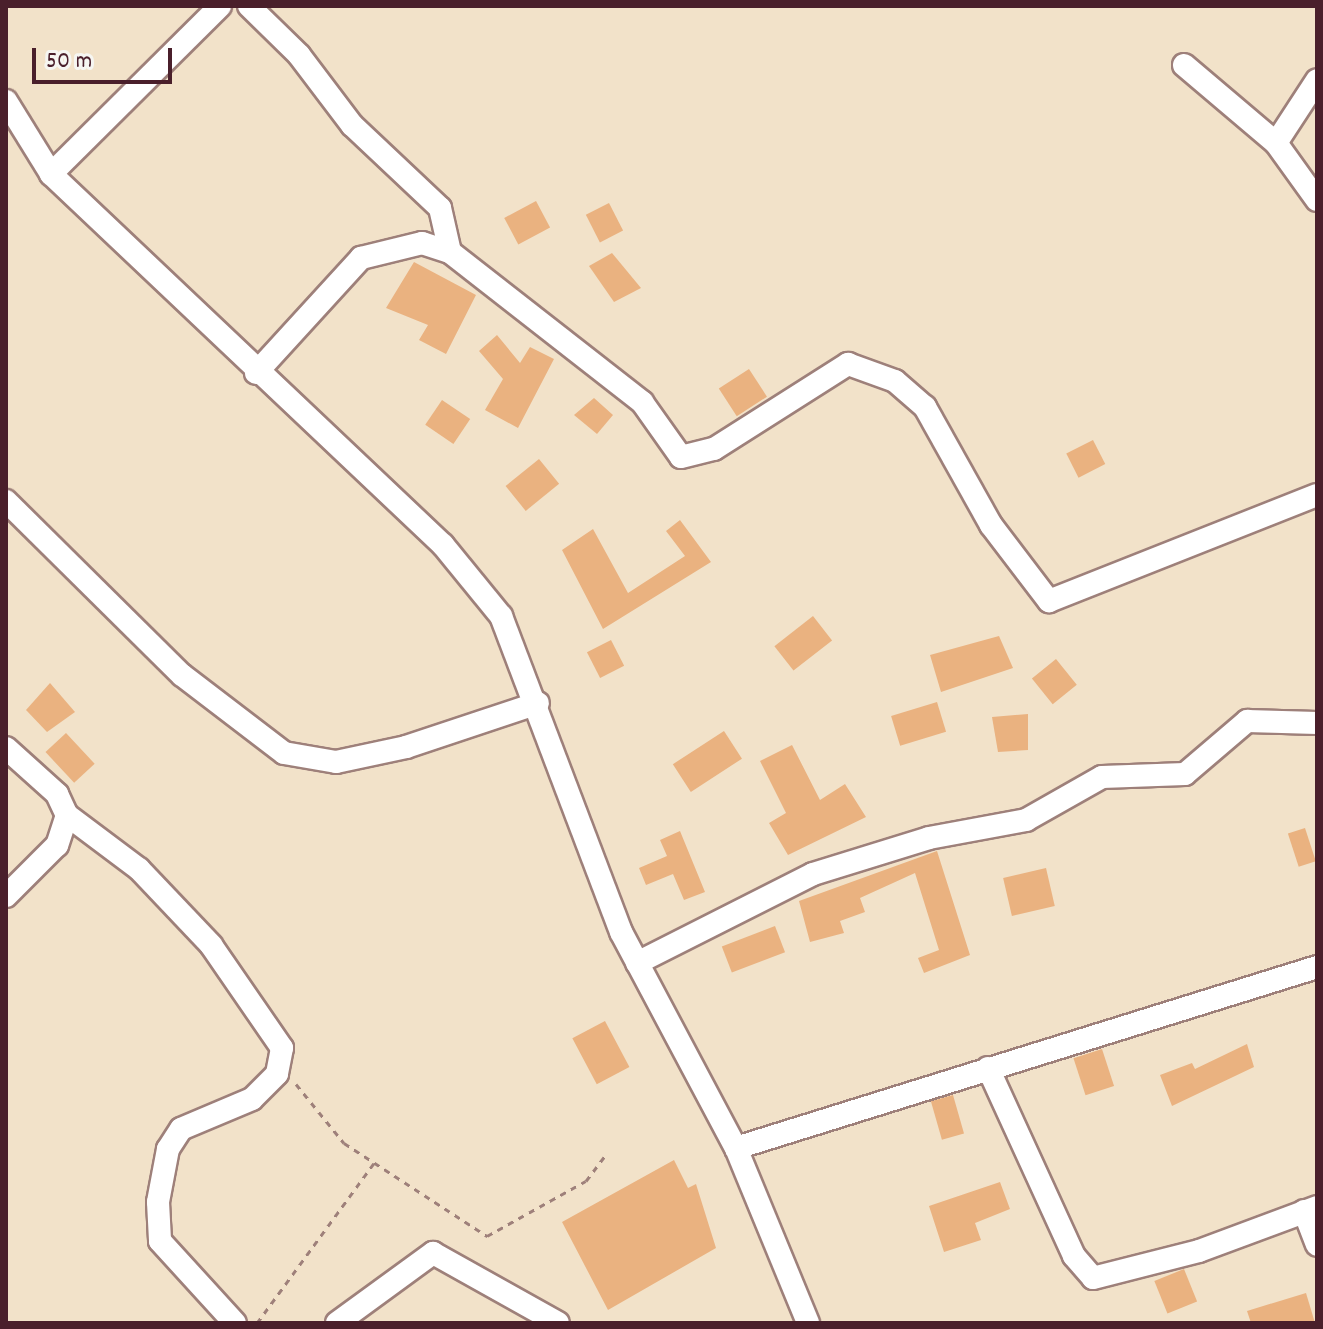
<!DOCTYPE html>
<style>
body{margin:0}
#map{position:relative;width:1323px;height:1329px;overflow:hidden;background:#f2e2c9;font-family:Dekko,sans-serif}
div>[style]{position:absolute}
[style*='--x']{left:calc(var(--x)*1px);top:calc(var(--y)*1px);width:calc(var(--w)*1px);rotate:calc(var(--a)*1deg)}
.building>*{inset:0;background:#eab280;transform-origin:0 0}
.path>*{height:3px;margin-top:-1.5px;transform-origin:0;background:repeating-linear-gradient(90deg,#9e807a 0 6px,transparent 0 12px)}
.roads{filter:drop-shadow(2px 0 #9e807a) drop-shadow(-2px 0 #9e807a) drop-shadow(0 2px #9e807a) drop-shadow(0 -2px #9e807a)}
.minor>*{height:22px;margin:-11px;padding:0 11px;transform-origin:11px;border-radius:11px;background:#fff}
span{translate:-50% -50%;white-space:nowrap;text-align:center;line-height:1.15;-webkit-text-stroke:7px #f6f6f2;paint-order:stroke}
.frame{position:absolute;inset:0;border:8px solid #4a1f2b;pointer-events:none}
.scale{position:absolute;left:32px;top:48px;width:140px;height:36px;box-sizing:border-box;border:4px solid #4a1f2b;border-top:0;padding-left:10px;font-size:24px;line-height:28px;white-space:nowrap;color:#4a1f2b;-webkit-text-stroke:6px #f6f6f2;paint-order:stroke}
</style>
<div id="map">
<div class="building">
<div style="left:536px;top:201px;width:30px;height:36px;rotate:62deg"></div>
<div style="left:609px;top:203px;width:31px;height:26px;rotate:63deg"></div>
<div style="clip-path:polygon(612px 253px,641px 288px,614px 302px,589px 266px)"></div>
<div style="clip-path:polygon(414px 262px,476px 295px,446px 354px,419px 340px,428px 325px,386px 308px)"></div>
<div style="clip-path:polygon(497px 335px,520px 363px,530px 347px,554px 359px,518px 428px,485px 410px,503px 379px,479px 351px)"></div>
<div style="left:749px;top:369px;width:33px;height:36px;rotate:57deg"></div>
<div style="clip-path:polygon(594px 398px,613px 415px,597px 434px,574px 415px)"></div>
<div style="left:442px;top:400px;width:34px;height:30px;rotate:34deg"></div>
<div style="left:1093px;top:440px;width:27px;height:30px;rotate:63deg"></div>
<div style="left:539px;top:459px;width:32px;height:43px;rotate:51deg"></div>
<div style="clip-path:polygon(680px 520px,711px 562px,603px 629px,562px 550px,593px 529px,628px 593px,685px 556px,666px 531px)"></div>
<div style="left:813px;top:616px;width:31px;height:49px;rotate:52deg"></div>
<div style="clip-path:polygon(999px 636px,1013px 668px,941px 692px,930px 655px)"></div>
<div style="left:611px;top:640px;width:29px;height:27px;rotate:63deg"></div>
<div style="left:1056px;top:659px;width:33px;height:31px;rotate:51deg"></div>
<div style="clip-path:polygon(50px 683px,75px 712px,47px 732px,26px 710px)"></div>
<div style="left:937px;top:702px;width:31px;height:48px;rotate:73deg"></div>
<div style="clip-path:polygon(1028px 714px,1028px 750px,998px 752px,992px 717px)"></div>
<div style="left:724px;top:731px;width:33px;height:61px;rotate:57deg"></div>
<div style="left:66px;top:733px;width:42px;height:28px;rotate:47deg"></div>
<div style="clip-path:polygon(792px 745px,820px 800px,845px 784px,866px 817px,788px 855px,769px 823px,786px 813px,760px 761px)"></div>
<div style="left:1305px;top:828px;width:35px;height:18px;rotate:72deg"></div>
<div style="clip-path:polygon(680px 831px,705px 892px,684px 900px,673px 874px,646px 885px,639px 868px,667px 856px,660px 840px)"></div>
<div style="clip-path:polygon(937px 851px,970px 955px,924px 973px,918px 958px,939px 950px,915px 873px,860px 898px,865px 912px,840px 921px,844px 933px,810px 942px,799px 901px)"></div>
<div style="left:1046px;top:868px;width:39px;height:44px;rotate:77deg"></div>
<div style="left:775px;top:926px;width:28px;height:57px;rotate:69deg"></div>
<div style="left:605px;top:1021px;width:52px;height:37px;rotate:62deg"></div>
<div style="clip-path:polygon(1247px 1044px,1254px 1067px,1172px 1106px,1160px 1075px,1192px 1063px,1195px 1069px)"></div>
<div style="left:1102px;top:1049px;width:39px;height:30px;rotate:72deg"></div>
<div style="left:953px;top:1095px;width:40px;height:23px;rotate:74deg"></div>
<div style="clip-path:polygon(674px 1160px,688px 1188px,696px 1184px,716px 1248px,608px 1310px,562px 1222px)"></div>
<div style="clip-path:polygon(1000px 1182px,1010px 1209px,975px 1223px,981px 1240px,944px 1252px,929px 1206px)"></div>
<div style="left:1184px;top:1269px;width:35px;height:32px;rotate:68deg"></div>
<div style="clip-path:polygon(1306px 1293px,1315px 1323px,1251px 1323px,1247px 1311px)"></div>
</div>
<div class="path">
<div style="--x:296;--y:1084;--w:76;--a:50.9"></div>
<div style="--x:344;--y:1143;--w:171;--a:33"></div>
<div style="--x:487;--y:1236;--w:113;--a:-29.1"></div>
<div style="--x:586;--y:1181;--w:31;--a:-53"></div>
<div style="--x:257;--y:1323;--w:198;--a:-53.8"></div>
</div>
<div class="roads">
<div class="minor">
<div style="--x:249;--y:6;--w:70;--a:44.4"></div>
<div style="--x:299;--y:55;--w:88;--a:52.9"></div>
<div style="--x:352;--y:125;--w:121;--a:43.3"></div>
<div style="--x:440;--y:208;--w:45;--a:77.2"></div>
<div style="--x:1184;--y:65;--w:121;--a:40.3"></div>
<div style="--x:1276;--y:143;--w:70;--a:54.3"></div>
<div style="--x:6;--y:101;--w:86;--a:58.3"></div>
<div style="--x:51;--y:174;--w:540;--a:43.42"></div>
<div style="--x:443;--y:545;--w:92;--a:50.8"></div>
<div style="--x:501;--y:616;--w:338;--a:69.2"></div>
<div style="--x:621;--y:932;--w:245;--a:62"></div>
<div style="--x:736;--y:1148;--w:189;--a:67.6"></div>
<div style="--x:1276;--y:143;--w:75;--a:-56.9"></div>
<div style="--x:51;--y:174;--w:238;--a:-44.8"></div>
<div style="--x:256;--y:373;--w:156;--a:-47.6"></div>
<div style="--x:361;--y:258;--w:63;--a:-13.8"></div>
<div style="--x:422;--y:243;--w:29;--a:18"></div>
<div style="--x:450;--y:252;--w:244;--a:38"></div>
<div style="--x:642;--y:402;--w:67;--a:54.7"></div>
<div style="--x:681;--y:457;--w:34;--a:-14"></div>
<div style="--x:714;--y:449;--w:159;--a:-32.4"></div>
<div style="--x:848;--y:364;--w:50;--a:19.9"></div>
<div style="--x:895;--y:381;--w:40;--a:41"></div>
<div style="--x:925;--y:407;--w:135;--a:60.8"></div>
<div style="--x:991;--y:525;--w:96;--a:52.7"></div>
<div style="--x:1049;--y:601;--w:288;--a:-21.6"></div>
<div style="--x:6;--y:501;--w:247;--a:44.7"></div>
<div style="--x:182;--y:675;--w:128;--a:37.4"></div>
<div style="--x:284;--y:753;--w:53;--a:9.8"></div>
<div style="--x:336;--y:762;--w:72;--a:-12.1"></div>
<div style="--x:406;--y:747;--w:139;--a:-18.4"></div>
<div style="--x:6;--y:748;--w:69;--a:42"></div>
<div style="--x:57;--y:794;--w:23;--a:65"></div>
<div style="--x:67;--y:815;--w:32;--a:108"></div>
<div style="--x:57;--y:845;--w:72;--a:135"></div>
<div style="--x:67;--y:815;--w:90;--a:36.9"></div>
<div style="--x:139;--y:869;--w:105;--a:46.5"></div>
<div style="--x:211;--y:945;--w:125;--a:55.4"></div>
<div style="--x:282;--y:1048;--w:26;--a:101"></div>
<div style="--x:277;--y:1074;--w:35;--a:135"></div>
<div style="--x:252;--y:1099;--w:77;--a:157.1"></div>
<div style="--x:181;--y:1129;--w:24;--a:123"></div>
<div style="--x:168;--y:1149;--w:54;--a:100.7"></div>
<div style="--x:158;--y:1202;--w:39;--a:87"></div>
<div style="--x:160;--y:1241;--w:111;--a:47.6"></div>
<div style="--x:637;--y:963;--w:197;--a:-26.8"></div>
<div style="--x:813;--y:874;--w:121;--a:-17.2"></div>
<div style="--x:929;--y:838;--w:99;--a:-10.5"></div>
<div style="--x:1026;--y:820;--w:87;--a:-29.5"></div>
<div style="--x:1102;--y:777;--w:83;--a:-2.1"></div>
<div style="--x:1185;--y:774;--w:82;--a:-40.5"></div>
<div style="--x:1247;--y:721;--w:70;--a:1.6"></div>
<div style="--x:988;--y:1068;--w:207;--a:65.4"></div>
<div style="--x:1074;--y:1256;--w:29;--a:49"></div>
<div style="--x:1093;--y:1278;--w:109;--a:-14.3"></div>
<div style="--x:1199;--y:1251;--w:126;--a:-20.4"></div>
<div style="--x:736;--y:1148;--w:609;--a:-17.3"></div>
<div style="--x:1304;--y:1211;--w:36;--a:69"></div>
<div style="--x:337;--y:1323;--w:119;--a:-36.1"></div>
<div style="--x:433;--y:1253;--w:143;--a:29.2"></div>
</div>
</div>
<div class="frame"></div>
<div class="scale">50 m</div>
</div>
